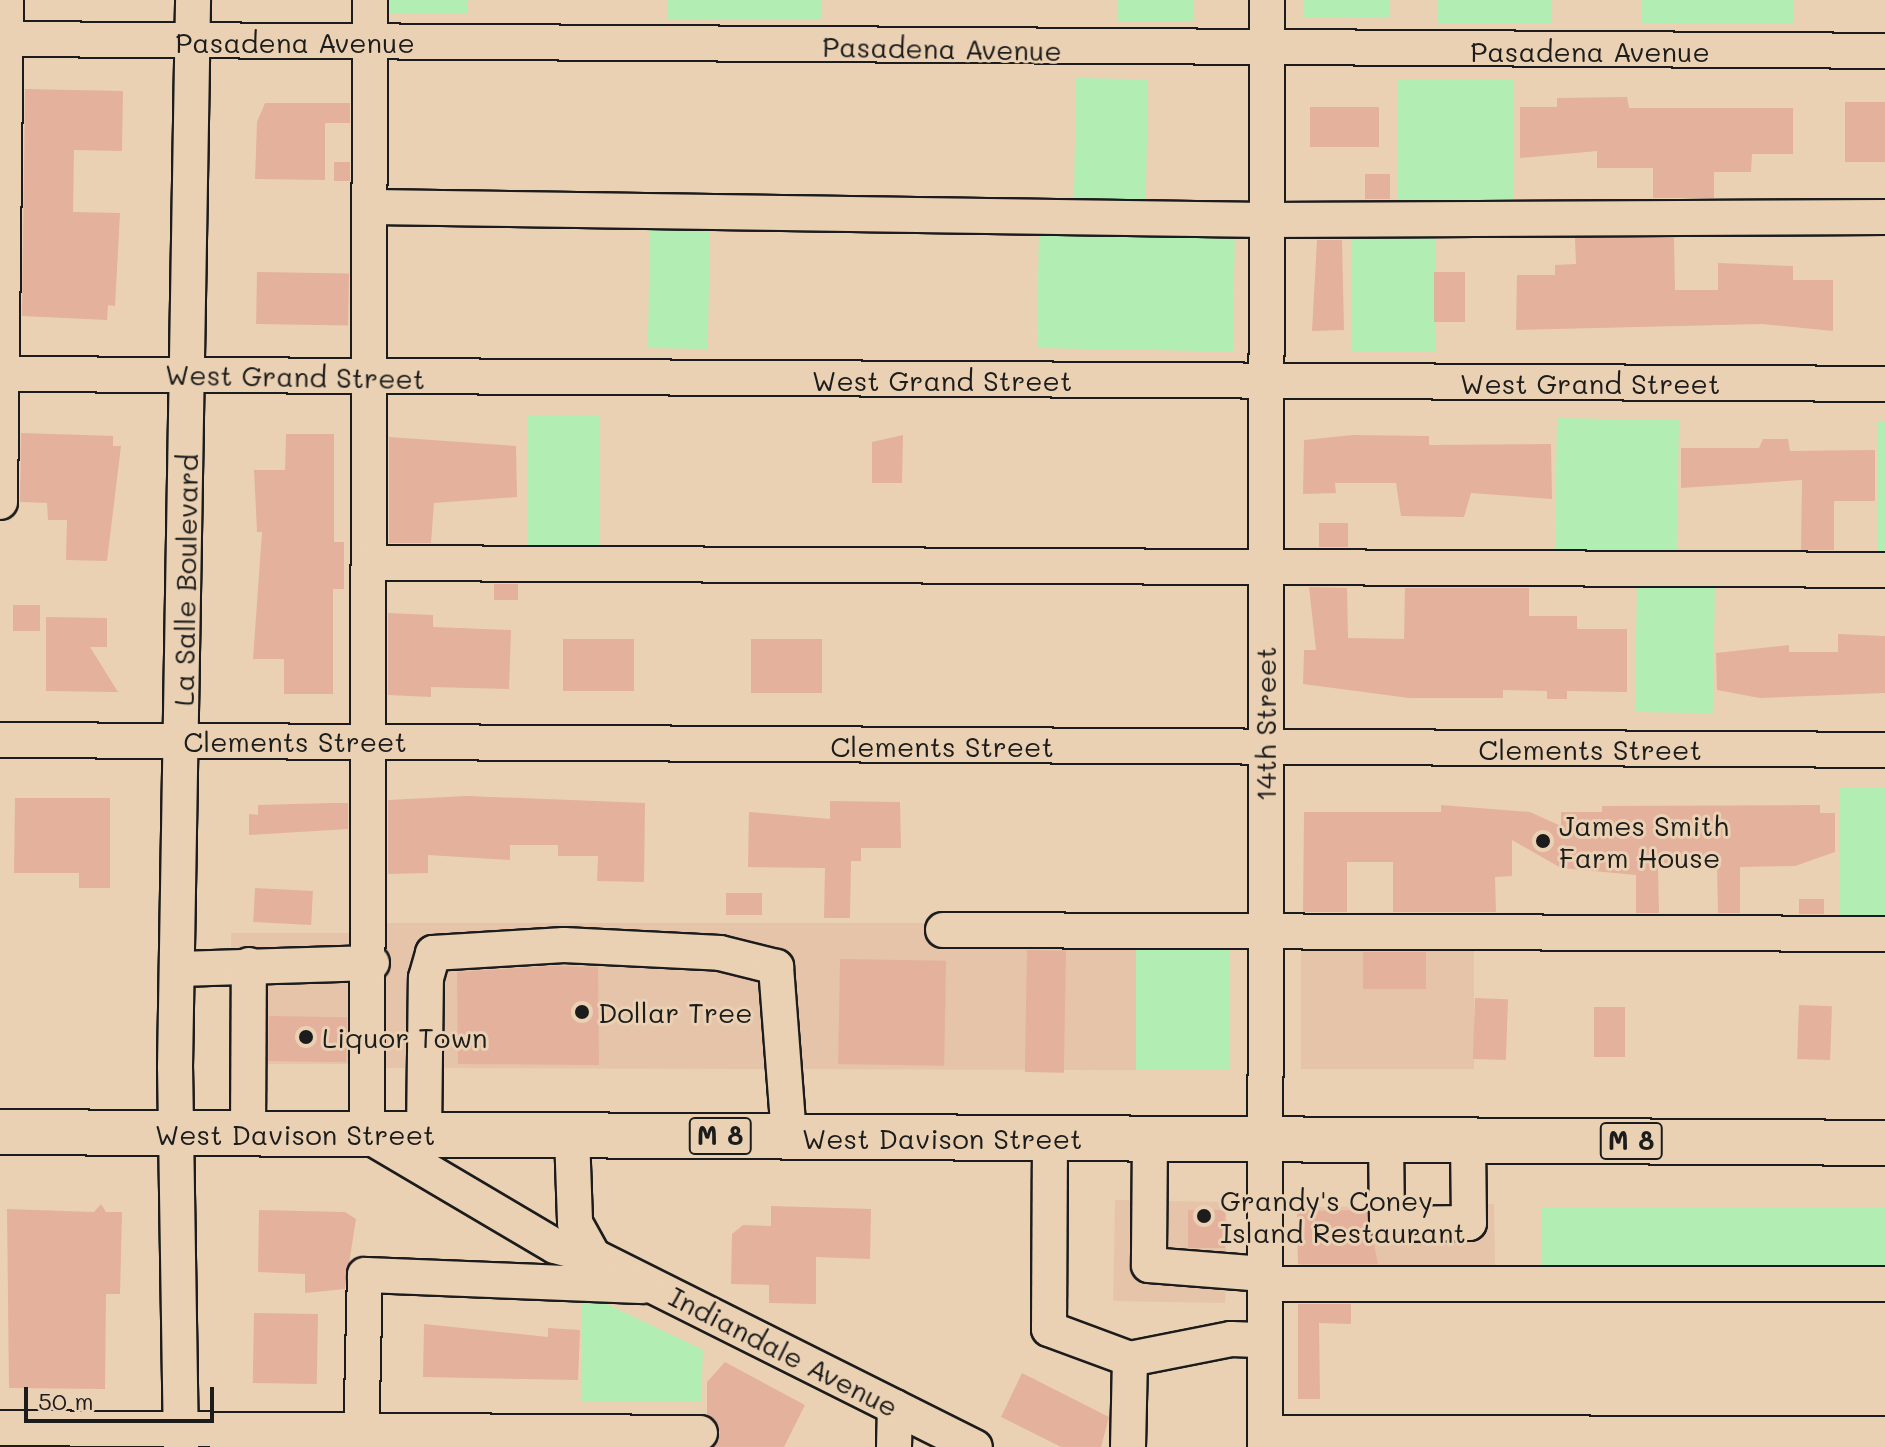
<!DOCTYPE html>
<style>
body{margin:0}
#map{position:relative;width:1885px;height:1447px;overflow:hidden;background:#ebd1b3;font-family:Mali,sans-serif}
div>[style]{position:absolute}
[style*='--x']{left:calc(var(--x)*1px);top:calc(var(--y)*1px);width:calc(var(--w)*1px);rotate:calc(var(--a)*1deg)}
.built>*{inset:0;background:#e5c4a9;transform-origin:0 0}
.green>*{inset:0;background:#b2eeb3;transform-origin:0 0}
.building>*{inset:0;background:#e4b19c;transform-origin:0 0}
.roads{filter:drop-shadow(2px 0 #1c1c1c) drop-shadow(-2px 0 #1c1c1c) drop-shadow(0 2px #1c1c1c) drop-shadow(0 -2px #1c1c1c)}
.minor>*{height:34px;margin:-17px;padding:0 17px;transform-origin:17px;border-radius:17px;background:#ebd1b3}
.highway>*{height:44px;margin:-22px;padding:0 22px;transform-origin:22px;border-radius:22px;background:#ebd1b3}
.dots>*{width:22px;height:22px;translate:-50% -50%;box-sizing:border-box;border:4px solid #ebd1b3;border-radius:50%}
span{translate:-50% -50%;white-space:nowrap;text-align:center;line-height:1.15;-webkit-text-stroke:6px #ebd1b3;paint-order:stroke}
.shield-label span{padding:2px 6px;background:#ebd1b3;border:2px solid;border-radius:6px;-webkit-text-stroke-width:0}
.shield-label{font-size:26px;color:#1c1c1c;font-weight:700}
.street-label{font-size:28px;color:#1c1c1c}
.poi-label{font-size:28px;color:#1c1c1c}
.left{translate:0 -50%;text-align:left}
.scale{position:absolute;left:24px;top:1387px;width:190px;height:36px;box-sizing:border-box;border:4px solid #1c1c1c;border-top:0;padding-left:10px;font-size:24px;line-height:28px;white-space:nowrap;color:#1c1c1c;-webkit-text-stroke:6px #ebd1b3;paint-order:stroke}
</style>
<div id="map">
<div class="built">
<div style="clip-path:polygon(381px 923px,929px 923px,930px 943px,1136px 944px,1136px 1070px,381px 1068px)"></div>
<div style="left:231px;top:933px;width:131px;height:131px"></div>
<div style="left:1301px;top:943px;width:173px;height:126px"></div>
<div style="left:1115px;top:1200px;width:112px;height:101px;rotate:1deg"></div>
<div style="left:1494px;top:1204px;width:69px;height:196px;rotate:89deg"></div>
</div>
<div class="green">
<div style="left:389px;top:0;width:79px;height:14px"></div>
<div style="left:667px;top:0;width:154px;height:20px"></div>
<div style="left:1117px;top:0;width:77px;height:22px"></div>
<div style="left:1304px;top:0;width:86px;height:18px"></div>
<div style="left:1438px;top:0;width:114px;height:24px"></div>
<div style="left:1641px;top:0;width:152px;height:23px"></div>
<div style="left:1076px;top:78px;width:72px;height:127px;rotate:1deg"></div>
<div style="left:1397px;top:79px;width:117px;height:126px"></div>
<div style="left:650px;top:222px;width:60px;height:126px;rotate:1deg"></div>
<div style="left:1039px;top:226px;width:196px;height:122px;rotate:1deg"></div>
<div style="left:1351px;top:227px;width:84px;height:124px"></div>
<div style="left:528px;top:415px;width:72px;height:137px"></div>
<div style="left:1557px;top:418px;width:122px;height:138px;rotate:1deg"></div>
<div style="left:1878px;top:421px;width:7px;height:137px"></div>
<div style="left:1637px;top:582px;width:78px;height:130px;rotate:1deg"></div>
<div style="left:1840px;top:787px;width:45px;height:136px"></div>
<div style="left:1136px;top:944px;width:94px;height:126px"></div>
<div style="left:1541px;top:1208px;width:344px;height:68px"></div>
<div style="clip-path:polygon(582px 1292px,703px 1350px,701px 1402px,582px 1402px)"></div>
</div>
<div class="building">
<div style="clip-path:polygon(25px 89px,123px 91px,122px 151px,74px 150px,73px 212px,120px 213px,115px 306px,108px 305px,107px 320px,22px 316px)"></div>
<div style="clip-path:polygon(1627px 97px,1629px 108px,1793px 108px,1793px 154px,1752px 154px,1751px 172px,1714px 172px,1714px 198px,1653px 198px,1653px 168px,1597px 168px,1597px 151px,1520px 158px,1520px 107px,1557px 107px,1557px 98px)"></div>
<div style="left:1845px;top:102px;width:40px;height:60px"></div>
<div style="clip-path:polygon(265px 103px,350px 103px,350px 123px,325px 123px,325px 180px,255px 179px,257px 122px)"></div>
<div style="left:1310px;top:107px;width:69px;height:40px"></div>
<div style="left:334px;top:162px;width:16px;height:19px"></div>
<div style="left:1390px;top:174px;width:25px;height:25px;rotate:90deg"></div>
<div style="clip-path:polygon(1575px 238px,1674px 238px,1675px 290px,1718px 290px,1718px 263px,1793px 266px,1793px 280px,1833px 280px,1833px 331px,1762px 324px,1516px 330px,1517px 275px,1555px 275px,1555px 265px,1576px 264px)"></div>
<div style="clip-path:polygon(1317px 240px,1342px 240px,1344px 330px,1312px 331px)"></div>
<div style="left:257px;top:272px;width:92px;height:52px;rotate:1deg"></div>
<div style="left:1434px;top:272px;width:31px;height:50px"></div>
<div style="clip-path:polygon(21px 433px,113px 436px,113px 446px,121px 446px,107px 561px,66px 560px,67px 520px,48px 520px,47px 503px,20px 502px)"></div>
<div style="clip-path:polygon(286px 434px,334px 434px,334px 542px,344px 542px,344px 589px,333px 589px,333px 694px,284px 694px,284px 659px,253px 659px,262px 532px,257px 532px,254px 470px,285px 470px)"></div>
<div style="clip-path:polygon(903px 435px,902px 483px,872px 483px,872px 442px)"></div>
<div style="clip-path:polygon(1353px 435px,1429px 436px,1429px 445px,1551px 444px,1552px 499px,1471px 493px,1464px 517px,1401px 516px,1396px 483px,1335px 483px,1336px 493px,1303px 494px,1304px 440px)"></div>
<div style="clip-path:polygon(389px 437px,516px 446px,517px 497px,434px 503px,431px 543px,389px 543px)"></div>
<div style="clip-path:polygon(1763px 439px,1788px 439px,1790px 451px,1875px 450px,1875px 501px,1834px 501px,1834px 550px,1801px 550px,1802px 480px,1681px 488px,1681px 448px,1759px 448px)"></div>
<div style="left:1319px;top:523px;width:29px;height:24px"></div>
<div style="left:494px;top:584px;width:24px;height:16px"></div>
<div style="clip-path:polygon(1309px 587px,1347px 588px,1348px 638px,1404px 639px,1405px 588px,1529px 588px,1529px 616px,1577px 616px,1577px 629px,1627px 629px,1627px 692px,1567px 691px,1567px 699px,1547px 699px,1547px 691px,1503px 690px,1503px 698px,1409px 698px,1303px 684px,1304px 650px,1316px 650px)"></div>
<div style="left:13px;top:605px;width:27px;height:26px"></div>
<div style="clip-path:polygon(388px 613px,433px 615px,433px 627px,511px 630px,509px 689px,431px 687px,431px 697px,388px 695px)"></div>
<div style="clip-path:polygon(46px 617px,107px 618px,107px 647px,90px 647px,118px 692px,46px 691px)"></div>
<div style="clip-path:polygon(1838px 634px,1885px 636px,1885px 693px,1760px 698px,1717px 690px,1716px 653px,1789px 645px,1789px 652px,1838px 652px)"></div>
<div style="left:563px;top:639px;width:71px;height:52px"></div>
<div style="left:751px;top:639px;width:71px;height:54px"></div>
<div style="clip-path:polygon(467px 796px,645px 803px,644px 882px,597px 881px,598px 856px,558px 856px,558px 845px,510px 845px,510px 860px,428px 855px,428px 873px,388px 874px,388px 800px)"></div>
<div style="clip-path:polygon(15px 798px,110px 798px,110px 888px,79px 888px,79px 873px,14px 873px)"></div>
<div style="clip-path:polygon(830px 801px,900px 802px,901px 848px,861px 848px,861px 861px,851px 861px,850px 918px,824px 918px,825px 868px,748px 867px,749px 812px,830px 819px)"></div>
<div style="clip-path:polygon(332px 803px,348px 803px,348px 829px,249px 835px,249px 814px,258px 815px,258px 805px)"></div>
<div style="clip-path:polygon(1441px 805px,1530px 812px,1561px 826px,1561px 812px,1602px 812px,1602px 806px,1820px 805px,1820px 813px,1835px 813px,1835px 852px,1795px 866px,1740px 867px,1740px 913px,1718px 913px,1717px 865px,1658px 867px,1659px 913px,1636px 913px,1636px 875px,1561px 868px,1512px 840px,1512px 876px,1495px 877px,1496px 912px,1393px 912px,1393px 862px,1347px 862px,1347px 912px,1303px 912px,1304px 812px,1441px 812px)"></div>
<div style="left:255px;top:888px;width:58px;height:34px;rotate:3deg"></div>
<div style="left:762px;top:893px;width:22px;height:36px;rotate:90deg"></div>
<div style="left:1799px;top:899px;width:25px;height:15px"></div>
<div style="left:1027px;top:950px;width:39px;height:122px;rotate:1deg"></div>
<div style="left:1363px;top:952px;width:63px;height:37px"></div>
<div style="left:840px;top:959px;width:106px;height:105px;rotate:1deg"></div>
<div style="clip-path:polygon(552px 966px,598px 967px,599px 1065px,458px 1064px,457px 972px)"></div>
<div style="left:1475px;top:998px;width:33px;height:61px;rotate:2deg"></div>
<div style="left:1799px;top:1005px;width:33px;height:54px;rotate:2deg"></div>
<div style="left:1594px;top:1007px;width:31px;height:50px"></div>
<div style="left:269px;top:1016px;width:78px;height:45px;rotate:1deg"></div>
<div style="clip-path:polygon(101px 1204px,106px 1212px,122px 1212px,120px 1294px,106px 1294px,105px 1389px,9px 1388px,7px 1209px,94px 1212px)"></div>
<div style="clip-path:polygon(771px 1206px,871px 1209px,870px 1259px,816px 1257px,816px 1304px,769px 1303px,769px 1285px,731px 1284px,732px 1234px,743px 1225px,771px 1226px)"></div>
<div style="clip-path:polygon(259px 1210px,345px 1212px,356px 1219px,345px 1289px,305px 1293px,305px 1274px,258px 1272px)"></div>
<div style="left:1188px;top:1210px;width:37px;height:38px"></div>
<div style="clip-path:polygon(1367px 1210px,1378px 1264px,1298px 1264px,1297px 1211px)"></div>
<div style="clip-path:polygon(1298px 1304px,1351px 1304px,1351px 1324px,1319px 1323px,1320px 1399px,1298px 1399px)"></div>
<div style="left:254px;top:1313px;width:64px;height:70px;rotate:1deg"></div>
<div style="clip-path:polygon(424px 1324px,548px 1337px,548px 1328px,580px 1330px,578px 1380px,423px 1377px)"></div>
<div style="clip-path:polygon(725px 1362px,805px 1405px,784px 1447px,713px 1447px,720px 1432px,707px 1415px,707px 1382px)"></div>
<div style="clip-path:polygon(1022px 1373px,1109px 1417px,1101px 1447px,1061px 1447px,1001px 1417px)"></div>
</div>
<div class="roads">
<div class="minor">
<div style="--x:370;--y:0;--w:1135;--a:90.15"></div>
<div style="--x:367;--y:1135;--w:218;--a:30.6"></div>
<div style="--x:555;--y:1246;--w:39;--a:15"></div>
<div style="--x:593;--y:1256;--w:427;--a:26.6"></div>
<div style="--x:0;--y:39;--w:1885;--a:0.36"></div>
<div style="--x:373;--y:207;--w:893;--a:0.83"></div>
<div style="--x:1266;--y:220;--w:619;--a:-0.28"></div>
<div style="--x:0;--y:374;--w:1885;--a:0.3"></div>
<div style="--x:0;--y:502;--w:502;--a:-89.32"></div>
<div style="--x:371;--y:563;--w:1514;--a:0.26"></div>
<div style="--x:0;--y:740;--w:1885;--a:0.3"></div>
<div style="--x:943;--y:930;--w:942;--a:0.24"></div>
<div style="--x:180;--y:969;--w:192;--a:-1.8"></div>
<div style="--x:248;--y:1134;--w:169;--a:-89.7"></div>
<div style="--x:424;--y:1135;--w:157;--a:-89.3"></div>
<div style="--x:426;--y:978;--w:26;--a:-74"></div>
<div style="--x:433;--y:953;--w:131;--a:-3.5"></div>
<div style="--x:564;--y:945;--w:156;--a:2.9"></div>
<div style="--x:720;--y:953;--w:58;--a:14"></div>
<div style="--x:776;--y:967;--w:170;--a:85.6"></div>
<div style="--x:572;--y:1135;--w:88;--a:88"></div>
<div style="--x:575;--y:1223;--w:38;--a:61"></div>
<div style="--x:1050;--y:1138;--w:191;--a:90.3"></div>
<div style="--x:1049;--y:1329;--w:86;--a:20.3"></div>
<div style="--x:1130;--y:1359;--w:88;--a:91.3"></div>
<div style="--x:1150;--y:1138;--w:127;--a:90.5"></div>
<div style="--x:1149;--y:1265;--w:115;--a:4.5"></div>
<div style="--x:1386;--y:1139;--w:85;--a:89.3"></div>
<div style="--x:1387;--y:1224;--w:82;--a:-0.7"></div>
<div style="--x:1469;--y:1223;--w:83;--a:-90.7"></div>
<div style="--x:1265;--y:1284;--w:620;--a:0"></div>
<div style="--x:1130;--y:1359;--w:103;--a:-11.2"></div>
<div style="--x:1231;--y:1339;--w:34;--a:2"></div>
<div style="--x:0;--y:1428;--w:700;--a:0.41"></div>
<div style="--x:1265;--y:1433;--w:620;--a:0.09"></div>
<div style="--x:181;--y:1447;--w:380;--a:-90.9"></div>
<div style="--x:175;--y:1067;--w:1067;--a:-89.03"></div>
<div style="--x:361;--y:1447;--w:172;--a:-88.7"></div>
<div style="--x:365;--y:1275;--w:277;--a:2.3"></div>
<div style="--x:894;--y:1447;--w:40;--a:-88.6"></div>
<div style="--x:1265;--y:1447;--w:1447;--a:-89.92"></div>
</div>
<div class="highway">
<div style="--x:0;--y:1132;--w:1885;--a:0.33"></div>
</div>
</div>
<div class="dots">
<div style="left:1543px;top:841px;background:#1c1c1c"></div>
<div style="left:582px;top:1012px;background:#1c1c1c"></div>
<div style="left:306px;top:1037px;background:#1c1c1c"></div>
<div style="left:1204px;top:1216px;background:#1c1c1c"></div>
</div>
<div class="shield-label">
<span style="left:720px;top:1136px">M 8</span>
<span style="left:1631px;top:1141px">M 8</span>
</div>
<div class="street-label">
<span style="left:295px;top:42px">Pasadena Avenue</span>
<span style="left:942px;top:48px;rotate:1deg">Pasadena Avenue</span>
<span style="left:1590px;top:51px">Pasadena Avenue</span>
<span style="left:295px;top:376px;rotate:1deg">West Grand Street</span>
<span style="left:942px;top:380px">West Grand Street</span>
<span style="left:1590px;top:383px">West Grand Street</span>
<span style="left:185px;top:580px;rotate:-89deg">La Salle Boulevard</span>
<span style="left:1265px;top:724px;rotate:-90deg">14th Street</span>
<span style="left:295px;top:741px">Clements Street</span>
<span style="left:942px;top:746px">Clements Street</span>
<span style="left:1590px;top:749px">Clements Street</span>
<span style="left:295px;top:1134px">West Davison Street</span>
<span style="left:942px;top:1138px">West Davison Street</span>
<span style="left:784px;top:1351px;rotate:27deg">Indiandale Avenue</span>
</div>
<div class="poi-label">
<span class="left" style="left:1559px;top:841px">James Smith<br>Farm House</span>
<span class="left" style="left:598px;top:1012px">Dollar Tree</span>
<span class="left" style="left:322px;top:1037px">Liquor Town</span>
<span class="left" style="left:1220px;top:1216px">Grandy's Coney<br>Island Restaurant</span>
</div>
<div class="scale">50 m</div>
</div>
